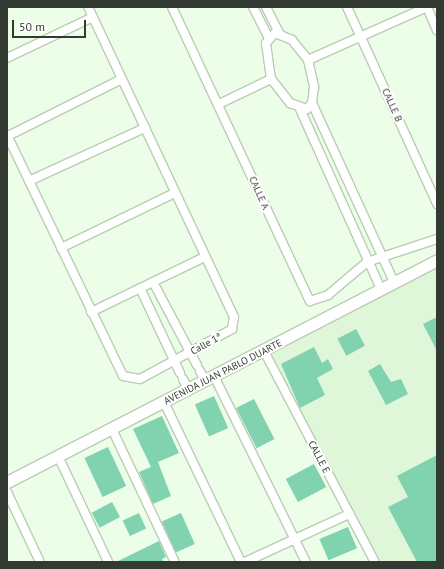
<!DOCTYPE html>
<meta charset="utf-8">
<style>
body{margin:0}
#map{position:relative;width:444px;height:569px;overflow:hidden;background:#ecfee7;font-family:"PT Sans",sans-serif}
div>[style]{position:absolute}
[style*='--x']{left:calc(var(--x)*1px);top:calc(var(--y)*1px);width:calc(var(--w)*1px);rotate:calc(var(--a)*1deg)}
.built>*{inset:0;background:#dff6d8}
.building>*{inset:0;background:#81d2af;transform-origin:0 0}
.roads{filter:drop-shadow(1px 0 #baccb5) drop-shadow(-1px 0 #baccb5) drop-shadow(0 1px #baccb5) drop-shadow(0 -1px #baccb5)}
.street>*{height:8px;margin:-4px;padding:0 4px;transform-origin:4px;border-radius:4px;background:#fff}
.secondary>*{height:11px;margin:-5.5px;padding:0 5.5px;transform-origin:5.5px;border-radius:5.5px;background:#fff}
span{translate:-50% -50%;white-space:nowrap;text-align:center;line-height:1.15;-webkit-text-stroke:4px #fff;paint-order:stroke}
.street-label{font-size:10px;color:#333a31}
.frame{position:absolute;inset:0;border:8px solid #333a31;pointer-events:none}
.scale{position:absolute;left:12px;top:20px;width:74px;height:18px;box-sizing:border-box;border:2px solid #333a31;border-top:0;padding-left:5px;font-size:12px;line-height:14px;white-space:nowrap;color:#333a31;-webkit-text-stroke:3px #fff;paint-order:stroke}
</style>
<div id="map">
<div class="built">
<div style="clip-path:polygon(437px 264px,437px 562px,375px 562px,264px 351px)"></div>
</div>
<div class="building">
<div style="clip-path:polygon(437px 317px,437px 351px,423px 324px)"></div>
<div style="left:356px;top:329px;width:19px;height:21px;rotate:62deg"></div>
<div style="clip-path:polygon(314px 347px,322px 363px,328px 359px,333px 369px,317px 378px,325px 395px,300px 408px,281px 364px)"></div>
<div style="clip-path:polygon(380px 364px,391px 382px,401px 379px,408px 394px,386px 405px,368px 371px)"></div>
<div style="left:214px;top:396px;width:35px;height:21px;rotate:66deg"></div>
<div style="left:254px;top:399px;width:45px;height:20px;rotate:63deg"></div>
<div style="clip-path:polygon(162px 416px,179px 453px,158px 462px,171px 496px,153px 504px,139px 472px,151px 467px,133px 429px)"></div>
<div style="left:108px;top:447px;width:43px;height:26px;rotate:65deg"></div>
<div style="clip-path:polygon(437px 455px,437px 562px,417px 562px,388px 507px,408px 497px,397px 476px)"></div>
<div style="left:314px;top:464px;width:26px;height:32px;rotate:62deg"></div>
<div style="left:112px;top:502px;width:17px;height:23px;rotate:62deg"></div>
<div style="left:139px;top:513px;width:17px;height:18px;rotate:65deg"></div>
<div style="left:181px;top:513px;width:34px;height:21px;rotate:66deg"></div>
<div style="left:348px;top:527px;width:23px;height:31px;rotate:67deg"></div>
<div style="clip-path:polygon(159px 541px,166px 557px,162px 559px,164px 562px,116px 562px)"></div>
</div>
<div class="roads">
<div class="street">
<div style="--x:172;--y:7;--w:325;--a:64.9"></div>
<div style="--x:310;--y:301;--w:19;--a:-18"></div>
<div style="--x:328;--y:295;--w:51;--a:-40.2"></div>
<div style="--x:367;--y:262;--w:74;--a:-18.2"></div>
<div style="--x:253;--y:7;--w:34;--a:63"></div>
<div style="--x:266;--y:7;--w:29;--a:63"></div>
<div style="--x:347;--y:7;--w:217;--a:65.4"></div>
<div style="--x:427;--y:7;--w:25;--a:67"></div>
<div style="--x:275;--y:33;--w:18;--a:22"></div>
<div style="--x:292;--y:40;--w:26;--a:51"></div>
<div style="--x:308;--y:60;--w:28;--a:77"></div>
<div style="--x:314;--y:87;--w:16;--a:97"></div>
<div style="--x:312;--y:103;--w:8;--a:130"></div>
<div style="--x:307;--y:109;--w:18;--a:-161"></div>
<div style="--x:290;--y:103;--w:31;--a:-128"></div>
<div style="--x:271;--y:79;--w:36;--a:-98"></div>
<div style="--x:266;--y:43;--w:13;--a:-48"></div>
<div style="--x:7;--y:58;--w:95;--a:-25.5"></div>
<div style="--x:308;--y:60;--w:130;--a:-24"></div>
<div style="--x:312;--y:103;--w:197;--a:65.4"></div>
<div style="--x:219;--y:104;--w:58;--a:-25.7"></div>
<div style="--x:300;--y:109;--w:197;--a:65.8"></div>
<div style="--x:7;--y:135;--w:267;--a:64.3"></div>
<div style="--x:123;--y:376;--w:17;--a:10"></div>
<div style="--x:140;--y:379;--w:105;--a:-28.5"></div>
<div style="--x:232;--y:329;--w:12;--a:-81"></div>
<div style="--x:234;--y:317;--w:343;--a:-115.2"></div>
<div style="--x:8;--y:136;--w:127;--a:-26.6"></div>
<div style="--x:29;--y:181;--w:128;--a:-24.6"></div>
<div style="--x:61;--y:248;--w:127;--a:-25.8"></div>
<div style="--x:153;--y:282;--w:94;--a:62.1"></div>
<div style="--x:140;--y:288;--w:94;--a:64.8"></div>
<div style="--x:91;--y:312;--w:127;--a:-25.8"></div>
<div style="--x:264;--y:351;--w:238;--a:62.3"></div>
<div style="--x:200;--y:371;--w:11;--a:63"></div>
<div style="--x:214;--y:376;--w:208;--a:63.7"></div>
<div style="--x:183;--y:379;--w:12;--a:66"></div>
<div style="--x:164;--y:402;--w:178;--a:64.3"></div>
<div style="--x:112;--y:429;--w:147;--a:64.7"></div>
<div style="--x:58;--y:456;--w:117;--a:64.7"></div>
<div style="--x:7;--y:492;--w:77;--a:64.8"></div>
<div style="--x:245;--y:562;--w:115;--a:-24.8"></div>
</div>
<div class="secondary">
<div style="--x:7;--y:482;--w:484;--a:-27.3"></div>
</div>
</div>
<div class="street-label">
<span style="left:392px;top:105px;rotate:66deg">CALLE B</span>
<span style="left:259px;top:193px;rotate:66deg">CALLE A</span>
<span style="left:206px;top:344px;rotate:-29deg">Calle 1ª</span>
<span style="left:223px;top:372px;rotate:-27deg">AVENIDA JUAN PABLO DUARTE</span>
<span style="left:319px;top:457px;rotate:62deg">CALLE E</span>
</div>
<div class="frame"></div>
<div class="scale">50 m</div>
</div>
